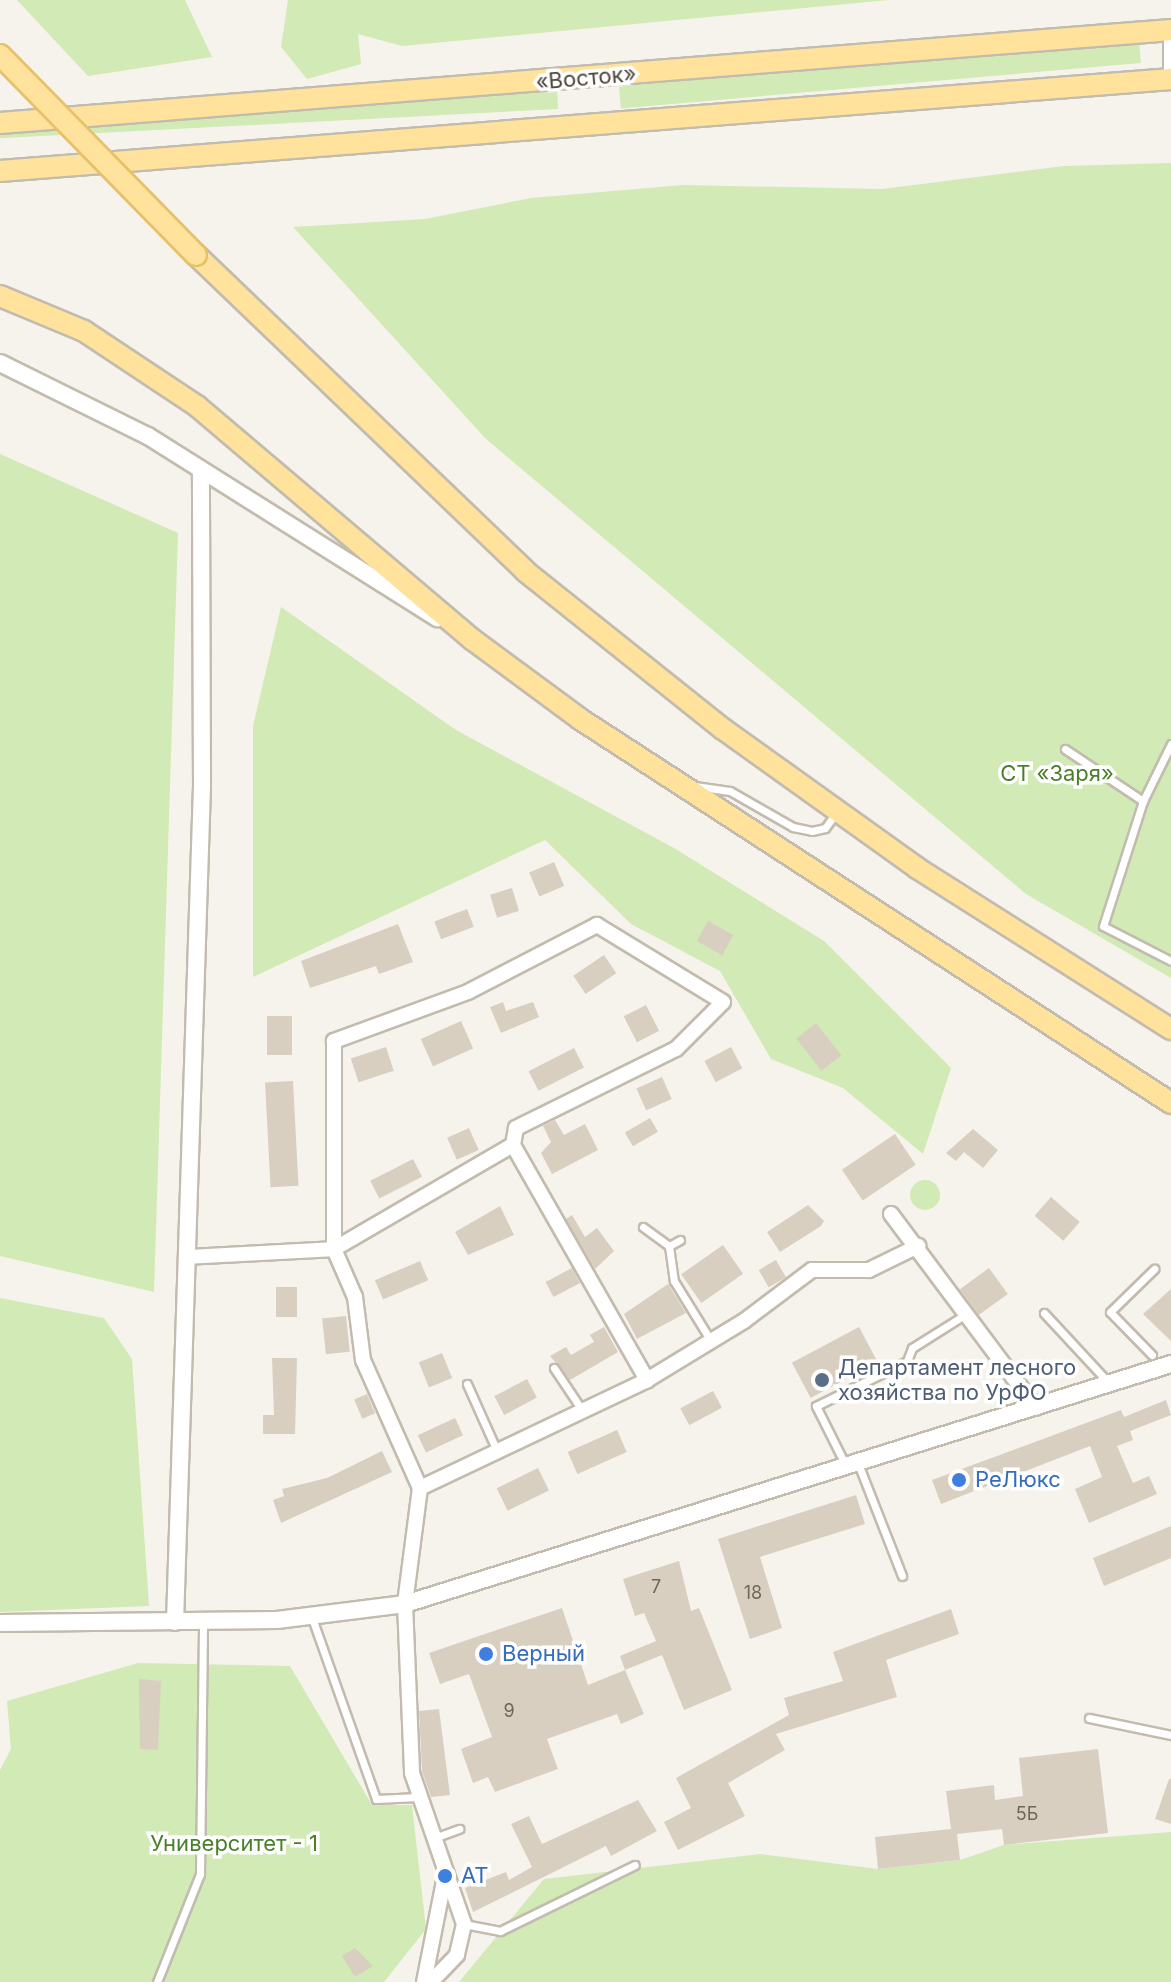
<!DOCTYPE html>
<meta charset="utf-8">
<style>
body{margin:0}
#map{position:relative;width:1171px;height:1982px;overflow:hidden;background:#f6f3ec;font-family:Inter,sans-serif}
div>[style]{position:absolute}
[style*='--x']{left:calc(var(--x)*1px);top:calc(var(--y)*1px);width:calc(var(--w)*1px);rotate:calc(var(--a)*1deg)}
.green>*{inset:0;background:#d2eab5;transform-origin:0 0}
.round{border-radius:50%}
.building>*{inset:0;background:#d8cfc1;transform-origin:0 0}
.roads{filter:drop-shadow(2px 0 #c2bbae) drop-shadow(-2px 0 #c2bbae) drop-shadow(0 2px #c2bbae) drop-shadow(0 -2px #c2bbae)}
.service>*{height:7px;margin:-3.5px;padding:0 3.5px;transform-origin:3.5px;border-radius:3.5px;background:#fff}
.minor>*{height:14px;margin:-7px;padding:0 7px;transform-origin:7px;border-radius:7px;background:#fff}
.tertiary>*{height:16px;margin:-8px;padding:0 8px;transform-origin:8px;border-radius:8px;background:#fff}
.primary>*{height:20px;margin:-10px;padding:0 10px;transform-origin:10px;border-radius:10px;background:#ffe39c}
.bridges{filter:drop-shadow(2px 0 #e6c16a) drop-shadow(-2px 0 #e6c16a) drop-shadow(0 2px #e6c16a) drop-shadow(0 -2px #e6c16a)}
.primary-bridge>*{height:20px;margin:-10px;padding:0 10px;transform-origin:10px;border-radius:10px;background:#ffe39c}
.dots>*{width:22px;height:22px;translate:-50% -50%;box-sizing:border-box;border:4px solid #fff;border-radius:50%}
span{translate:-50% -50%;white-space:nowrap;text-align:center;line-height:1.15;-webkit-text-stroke:7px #fff;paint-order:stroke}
.number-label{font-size:18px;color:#6e675b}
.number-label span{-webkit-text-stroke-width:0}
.street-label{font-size:22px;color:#4b4439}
.park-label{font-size:22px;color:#4a7f2a}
.service-label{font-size:22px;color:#4e5e75}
.left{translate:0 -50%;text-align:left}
.shop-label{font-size:22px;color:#366cbe}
</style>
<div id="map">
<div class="green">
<div style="clip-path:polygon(17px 0,185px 0,212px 57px,88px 76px)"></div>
<div style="clip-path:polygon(288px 0,889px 0,402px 46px,358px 34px,361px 64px,307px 79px,281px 47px)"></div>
<div style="left:1139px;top:41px;width:22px;height:522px;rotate:85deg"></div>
<div style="left:557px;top:87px;width:22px;height:559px;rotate:87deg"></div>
<div style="clip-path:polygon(1171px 163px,1171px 978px,1026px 894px,486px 439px,293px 227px,425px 219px,531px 198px,683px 185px,882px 189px,1064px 166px)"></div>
<div style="clip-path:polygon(0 454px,178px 533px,154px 1292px,0 1256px)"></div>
<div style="clip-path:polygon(281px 607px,456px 730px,674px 848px,824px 941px,951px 1068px,923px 1154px,843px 1088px,771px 1059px,720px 971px,631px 924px,545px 840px,253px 977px,253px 726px)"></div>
<div class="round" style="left:910px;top:1180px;width:30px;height:30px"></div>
<div style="clip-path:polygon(0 1298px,104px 1318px,132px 1359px,149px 1606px,0 1612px)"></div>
<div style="clip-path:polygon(138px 1663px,290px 1666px,372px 1805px,412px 1805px,426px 1929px,384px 1982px,0 1982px,0 1770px,11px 1749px,7px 1701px)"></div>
<div style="clip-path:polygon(1171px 1832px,1171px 1982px,459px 1982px,544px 1879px,761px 1854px,878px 1869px,960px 1860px,1004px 1845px)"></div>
</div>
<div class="building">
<div style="left:554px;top:862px;width:26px;height:27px;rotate:67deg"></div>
<div style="left:512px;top:888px;width:24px;height:23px;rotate:73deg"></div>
<div style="left:467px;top:909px;width:19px;height:35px;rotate:69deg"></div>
<div style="left:708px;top:921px;width:29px;height:23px;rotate:29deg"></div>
<div style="clip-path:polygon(398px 924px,413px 962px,379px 974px,376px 966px,310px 988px,301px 961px)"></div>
<div style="left:604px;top:955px;width:22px;height:37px;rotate:56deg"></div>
<div style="clip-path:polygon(503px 1002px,506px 1011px,533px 1002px,539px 1017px,501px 1033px,490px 1007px)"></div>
<div style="left:646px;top:1005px;width:29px;height:25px;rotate:63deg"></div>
<div style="left:267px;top:1016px;width:25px;height:39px"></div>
<div style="left:461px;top:1021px;width:30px;height:44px;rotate:66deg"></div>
<div style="left:816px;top:1023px;width:41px;height:25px;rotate:52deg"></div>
<div style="left:386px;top:1047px;width:25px;height:37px;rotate:72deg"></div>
<div style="left:731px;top:1047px;width:24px;height:30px;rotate:62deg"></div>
<div style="left:574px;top:1048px;width:22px;height:51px;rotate:63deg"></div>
<div style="left:662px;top:1077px;width:24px;height:28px;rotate:66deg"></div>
<div style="left:293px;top:1081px;width:105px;height:28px;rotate:87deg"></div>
<div style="left:650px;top:1118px;width:16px;height:29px;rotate:60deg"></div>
<div style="clip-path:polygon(555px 1120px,564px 1135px,585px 1124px,598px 1150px,552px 1174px,541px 1153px,551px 1142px,543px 1126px)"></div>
<div style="left:469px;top:1128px;width:24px;height:24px;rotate:66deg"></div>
<div style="clip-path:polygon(973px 1129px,998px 1150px,983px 1168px,964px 1152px,956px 1161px,946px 1153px)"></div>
<div style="left:895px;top:1134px;width:37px;height:64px;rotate:56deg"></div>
<div style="left:413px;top:1159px;width:20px;height:48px;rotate:63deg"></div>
<div style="left:1051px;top:1197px;width:38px;height:25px;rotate:41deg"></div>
<div style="clip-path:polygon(808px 1205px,824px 1221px,821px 1226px,780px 1252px,767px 1232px)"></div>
<div style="clip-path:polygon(500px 1206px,514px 1235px,468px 1255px,455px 1232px)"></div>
<div style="clip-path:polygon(572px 1215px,585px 1237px,597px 1228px,614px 1251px,595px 1269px,566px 1219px)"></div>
<div style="left:723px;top:1245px;width:35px;height:51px;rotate:55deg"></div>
<div style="left:776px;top:1260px;width:20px;height:20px;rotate:60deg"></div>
<div style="left:420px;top:1261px;width:21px;height:49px;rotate:67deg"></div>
<div style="left:572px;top:1268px;width:17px;height:30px;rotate:62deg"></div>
<div style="left:989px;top:1268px;width:32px;height:36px;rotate:54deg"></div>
<div style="clip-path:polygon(668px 1284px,686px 1313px,637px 1339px,624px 1314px)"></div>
<div style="left:276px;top:1287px;width:21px;height:30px"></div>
<div style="clip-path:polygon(1171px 1289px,1171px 1341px,1143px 1314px)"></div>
<div style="left:346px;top:1316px;width:36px;height:24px;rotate:84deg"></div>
<div style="clip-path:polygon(604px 1327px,618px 1352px,570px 1380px,550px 1356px,566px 1347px,571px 1355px,594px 1342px,590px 1335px)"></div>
<div style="left:859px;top:1327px;width:40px;height:76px;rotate:62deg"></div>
<div style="left:442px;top:1353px;width:27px;height:25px;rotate:68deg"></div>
<div style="clip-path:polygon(272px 1358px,297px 1358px,295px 1434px,263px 1434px,263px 1415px,274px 1415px)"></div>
<div style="left:527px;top:1379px;width:21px;height:37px;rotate:62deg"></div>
<div style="left:713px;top:1391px;width:19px;height:37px;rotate:62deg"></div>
<div style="left:367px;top:1394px;width:21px;height:14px;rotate:67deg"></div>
<div style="clip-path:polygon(1166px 1400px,1171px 1415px,1130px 1431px,1133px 1440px,1117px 1446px,1133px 1483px,1149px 1476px,1157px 1494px,1089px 1523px,1075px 1489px,1102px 1477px,1090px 1446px,941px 1504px,932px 1480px,1121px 1410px,1124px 1417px)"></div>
<div style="left:455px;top:1418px;width:19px;height:41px;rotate:65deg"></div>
<div style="left:617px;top:1430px;width:24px;height:54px;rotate:66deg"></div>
<div style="clip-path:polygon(382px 1451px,392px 1472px,281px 1523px,273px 1500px,284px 1496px,282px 1489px,327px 1478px)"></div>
<div style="left:538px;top:1468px;width:25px;height:46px;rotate:64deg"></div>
<div style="clip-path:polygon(856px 1495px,865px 1524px,760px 1557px,782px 1628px,750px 1639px,718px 1539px)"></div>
<div style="clip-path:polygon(1171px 1526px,1171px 1558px,1104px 1586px,1093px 1558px)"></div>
<div style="clip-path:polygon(679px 1561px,691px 1611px,699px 1608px,732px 1690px,684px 1710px,662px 1655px,625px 1670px,620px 1656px,656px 1641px,644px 1613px,635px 1616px,623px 1579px)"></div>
<div style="clip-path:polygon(562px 1608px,588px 1685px,625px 1670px,644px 1714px,621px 1724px,617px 1714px,547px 1739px,558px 1769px,495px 1792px,488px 1777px,473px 1783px,461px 1749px,492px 1737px,469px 1674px,440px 1684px,429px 1653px)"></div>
<div style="clip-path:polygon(951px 1609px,959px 1634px,886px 1660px,897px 1697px,776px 1734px,785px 1750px,728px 1783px,745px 1816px,678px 1850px,664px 1822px,691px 1808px,676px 1778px,789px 1715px,784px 1698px,843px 1681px,833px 1652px)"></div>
<div style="clip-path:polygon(139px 1679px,161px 1681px,158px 1750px,140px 1749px)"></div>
<div style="clip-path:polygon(439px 1709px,450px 1795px,431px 1797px,422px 1771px,419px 1711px)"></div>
<div style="clip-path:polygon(1098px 1749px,1108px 1833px,1004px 1845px,1002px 1829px,957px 1834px,960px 1860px,878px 1869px,875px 1837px,951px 1829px,946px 1791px,994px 1785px,995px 1800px,1023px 1796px,1019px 1758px)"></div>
<div style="clip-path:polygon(1169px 1779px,1171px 1779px,1171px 1824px,1155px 1819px)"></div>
<div style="clip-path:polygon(638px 1800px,657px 1831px,611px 1856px,606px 1846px,473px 1912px,465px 1888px,506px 1872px,509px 1880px,532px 1867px,511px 1824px,529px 1816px,542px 1844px)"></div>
<div style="clip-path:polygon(355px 1948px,373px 1966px,355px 1977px,342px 1956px)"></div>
</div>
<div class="roads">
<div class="service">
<div style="--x:1171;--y:744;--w:64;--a:116.2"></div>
<div style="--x:1143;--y:801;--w:131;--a:107.7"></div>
<div style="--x:1103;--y:926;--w:76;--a:27.2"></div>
<div style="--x:1065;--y:749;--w:94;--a:33.7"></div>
<div style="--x:688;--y:785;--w:42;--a:8.1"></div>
<div style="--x:730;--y:791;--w:73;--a:29.7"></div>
<div style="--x:793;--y:827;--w:19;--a:12"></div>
<div style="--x:812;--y:831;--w:13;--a:-13"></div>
<div style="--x:825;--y:828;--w:19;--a:-54"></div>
<div style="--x:643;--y:1227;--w:32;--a:36"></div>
<div style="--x:680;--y:1240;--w:13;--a:151"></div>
<div style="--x:669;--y:1246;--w:35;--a:82"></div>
<div style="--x:674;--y:1281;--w:70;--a:58.3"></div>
<div style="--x:1044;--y:1313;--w:94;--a:47.2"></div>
<div style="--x:1152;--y:1355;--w:60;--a:-134.3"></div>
<div style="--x:1110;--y:1312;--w:62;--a:-44.3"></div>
<div style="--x:554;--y:1368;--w:50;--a:56.3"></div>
<div style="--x:467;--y:1384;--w:73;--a:65.9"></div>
<div style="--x:845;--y:1464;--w:65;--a:-116.6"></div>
<div style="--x:816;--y:1406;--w:102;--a:-26.3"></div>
<div style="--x:907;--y:1361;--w:14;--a:-69"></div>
<div style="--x:912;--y:1348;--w:64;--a:-32.2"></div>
<div style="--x:859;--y:1466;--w:118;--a:68.6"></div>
<div style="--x:312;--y:1618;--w:192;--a:70.5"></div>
<div style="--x:376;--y:1799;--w:42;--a:-2.7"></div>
<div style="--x:1089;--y:1718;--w:84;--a:11.7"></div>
<div style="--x:434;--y:1838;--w:27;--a:-20"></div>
<div style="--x:464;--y:1924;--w:37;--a:11"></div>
<div style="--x:500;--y:1931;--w:150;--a:-26.1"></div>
<div style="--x:157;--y:1982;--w:116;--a:-68.3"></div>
<div style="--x:200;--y:1874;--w:251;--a:-89.3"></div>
</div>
<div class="minor">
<div style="--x:1171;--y:38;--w:32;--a:90"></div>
<div style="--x:513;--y:1145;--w:271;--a:60.3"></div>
<div style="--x:891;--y:1214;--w:242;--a:53.2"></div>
<div style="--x:187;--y:1257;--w:147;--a:-3.1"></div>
<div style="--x:334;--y:1249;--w:207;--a:-30.2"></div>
<div style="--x:513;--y:1145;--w:17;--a:-80"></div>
<div style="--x:516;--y:1128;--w:178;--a:-26.3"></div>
<div style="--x:676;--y:1049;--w:66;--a:-45"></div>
<div style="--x:723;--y:1002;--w:148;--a:-148.6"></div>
<div style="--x:597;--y:925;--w:145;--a:152.6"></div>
<div style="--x:468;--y:992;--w:143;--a:159.9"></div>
<div style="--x:334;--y:1041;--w:208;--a:90"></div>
<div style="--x:334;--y:1249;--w:52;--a:66.4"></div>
<div style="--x:355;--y:1297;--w:64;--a:82.8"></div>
<div style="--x:363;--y:1360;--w:140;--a:66"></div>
<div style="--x:420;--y:1488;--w:117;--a:97.4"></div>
<div style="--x:405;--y:1604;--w:169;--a:87.6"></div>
<div style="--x:412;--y:1773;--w:160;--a:71"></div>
<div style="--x:464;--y:1924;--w:32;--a:103"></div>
<div style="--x:457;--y:1955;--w:37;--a:134"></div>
<div style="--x:420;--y:1488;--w:251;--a:-25.4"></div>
<div style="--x:647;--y:1380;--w:114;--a:-31.3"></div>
<div style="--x:744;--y:1321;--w:85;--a:-36.9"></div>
<div style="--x:812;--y:1270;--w:57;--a:0"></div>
<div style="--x:869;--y:1270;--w:55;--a:-26.1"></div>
<div style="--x:424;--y:1982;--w:108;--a:-78.8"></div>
</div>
<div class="tertiary">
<div style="--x:0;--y:363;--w:165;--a:26.3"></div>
<div style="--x:148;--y:436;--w:342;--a:32.2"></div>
<div style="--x:175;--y:1622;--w:837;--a:-88.15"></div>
<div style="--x:202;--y:785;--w:311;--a:-90.2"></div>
<div style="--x:0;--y:1623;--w:277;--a:-0.6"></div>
<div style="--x:277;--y:1620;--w:129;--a:-7.1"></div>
<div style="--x:405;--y:1604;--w:803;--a:-17.4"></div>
</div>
<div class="primary">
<div style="--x:0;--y:123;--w:1175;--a:-4.54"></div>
<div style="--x:0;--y:171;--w:1175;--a:-4.49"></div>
<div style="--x:196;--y:255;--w:456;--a:43.8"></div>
<div style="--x:525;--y:571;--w:253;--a:38.6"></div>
<div style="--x:723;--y:729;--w:239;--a:35.6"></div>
<div style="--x:917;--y:868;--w:301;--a:32.4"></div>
<div style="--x:0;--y:296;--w:91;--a:22.6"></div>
<div style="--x:84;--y:331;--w:136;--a:33.6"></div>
<div style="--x:197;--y:406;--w:362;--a:40.3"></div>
<div style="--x:473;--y:640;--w:133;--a:36.4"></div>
<div style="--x:580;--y:719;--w:705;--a:33.01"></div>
</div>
</div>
<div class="bridges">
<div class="primary-bridge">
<div style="--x:0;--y:55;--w:280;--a:45.6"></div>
</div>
</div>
<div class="dots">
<div style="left:822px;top:1380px;background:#5c6f8a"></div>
<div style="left:959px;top:1480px;background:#3f7fe0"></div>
<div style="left:486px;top:1654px;background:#3f7fe0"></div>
<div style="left:445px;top:1876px;background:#3f7fe0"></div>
</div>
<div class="number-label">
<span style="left:656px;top:1587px">7</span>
<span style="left:753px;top:1593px">18</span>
<span style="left:509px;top:1711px">9</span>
<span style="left:1027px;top:1814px">5Б</span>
</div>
<div class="street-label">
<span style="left:586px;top:78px;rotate:-5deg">«Восток»</span>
</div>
<div class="park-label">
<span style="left:1057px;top:774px">СТ «Заря»</span>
<span style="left:234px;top:1844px">Университет - 1</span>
</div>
<div class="service-label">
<span class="left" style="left:838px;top:1380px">Департамент лесного<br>хозяйства по УрФО</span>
</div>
<div class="shop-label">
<span class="left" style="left:975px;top:1480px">РеЛюкс</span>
<span class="left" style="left:502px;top:1654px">Верный</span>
<span class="left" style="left:461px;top:1876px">AT</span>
</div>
</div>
